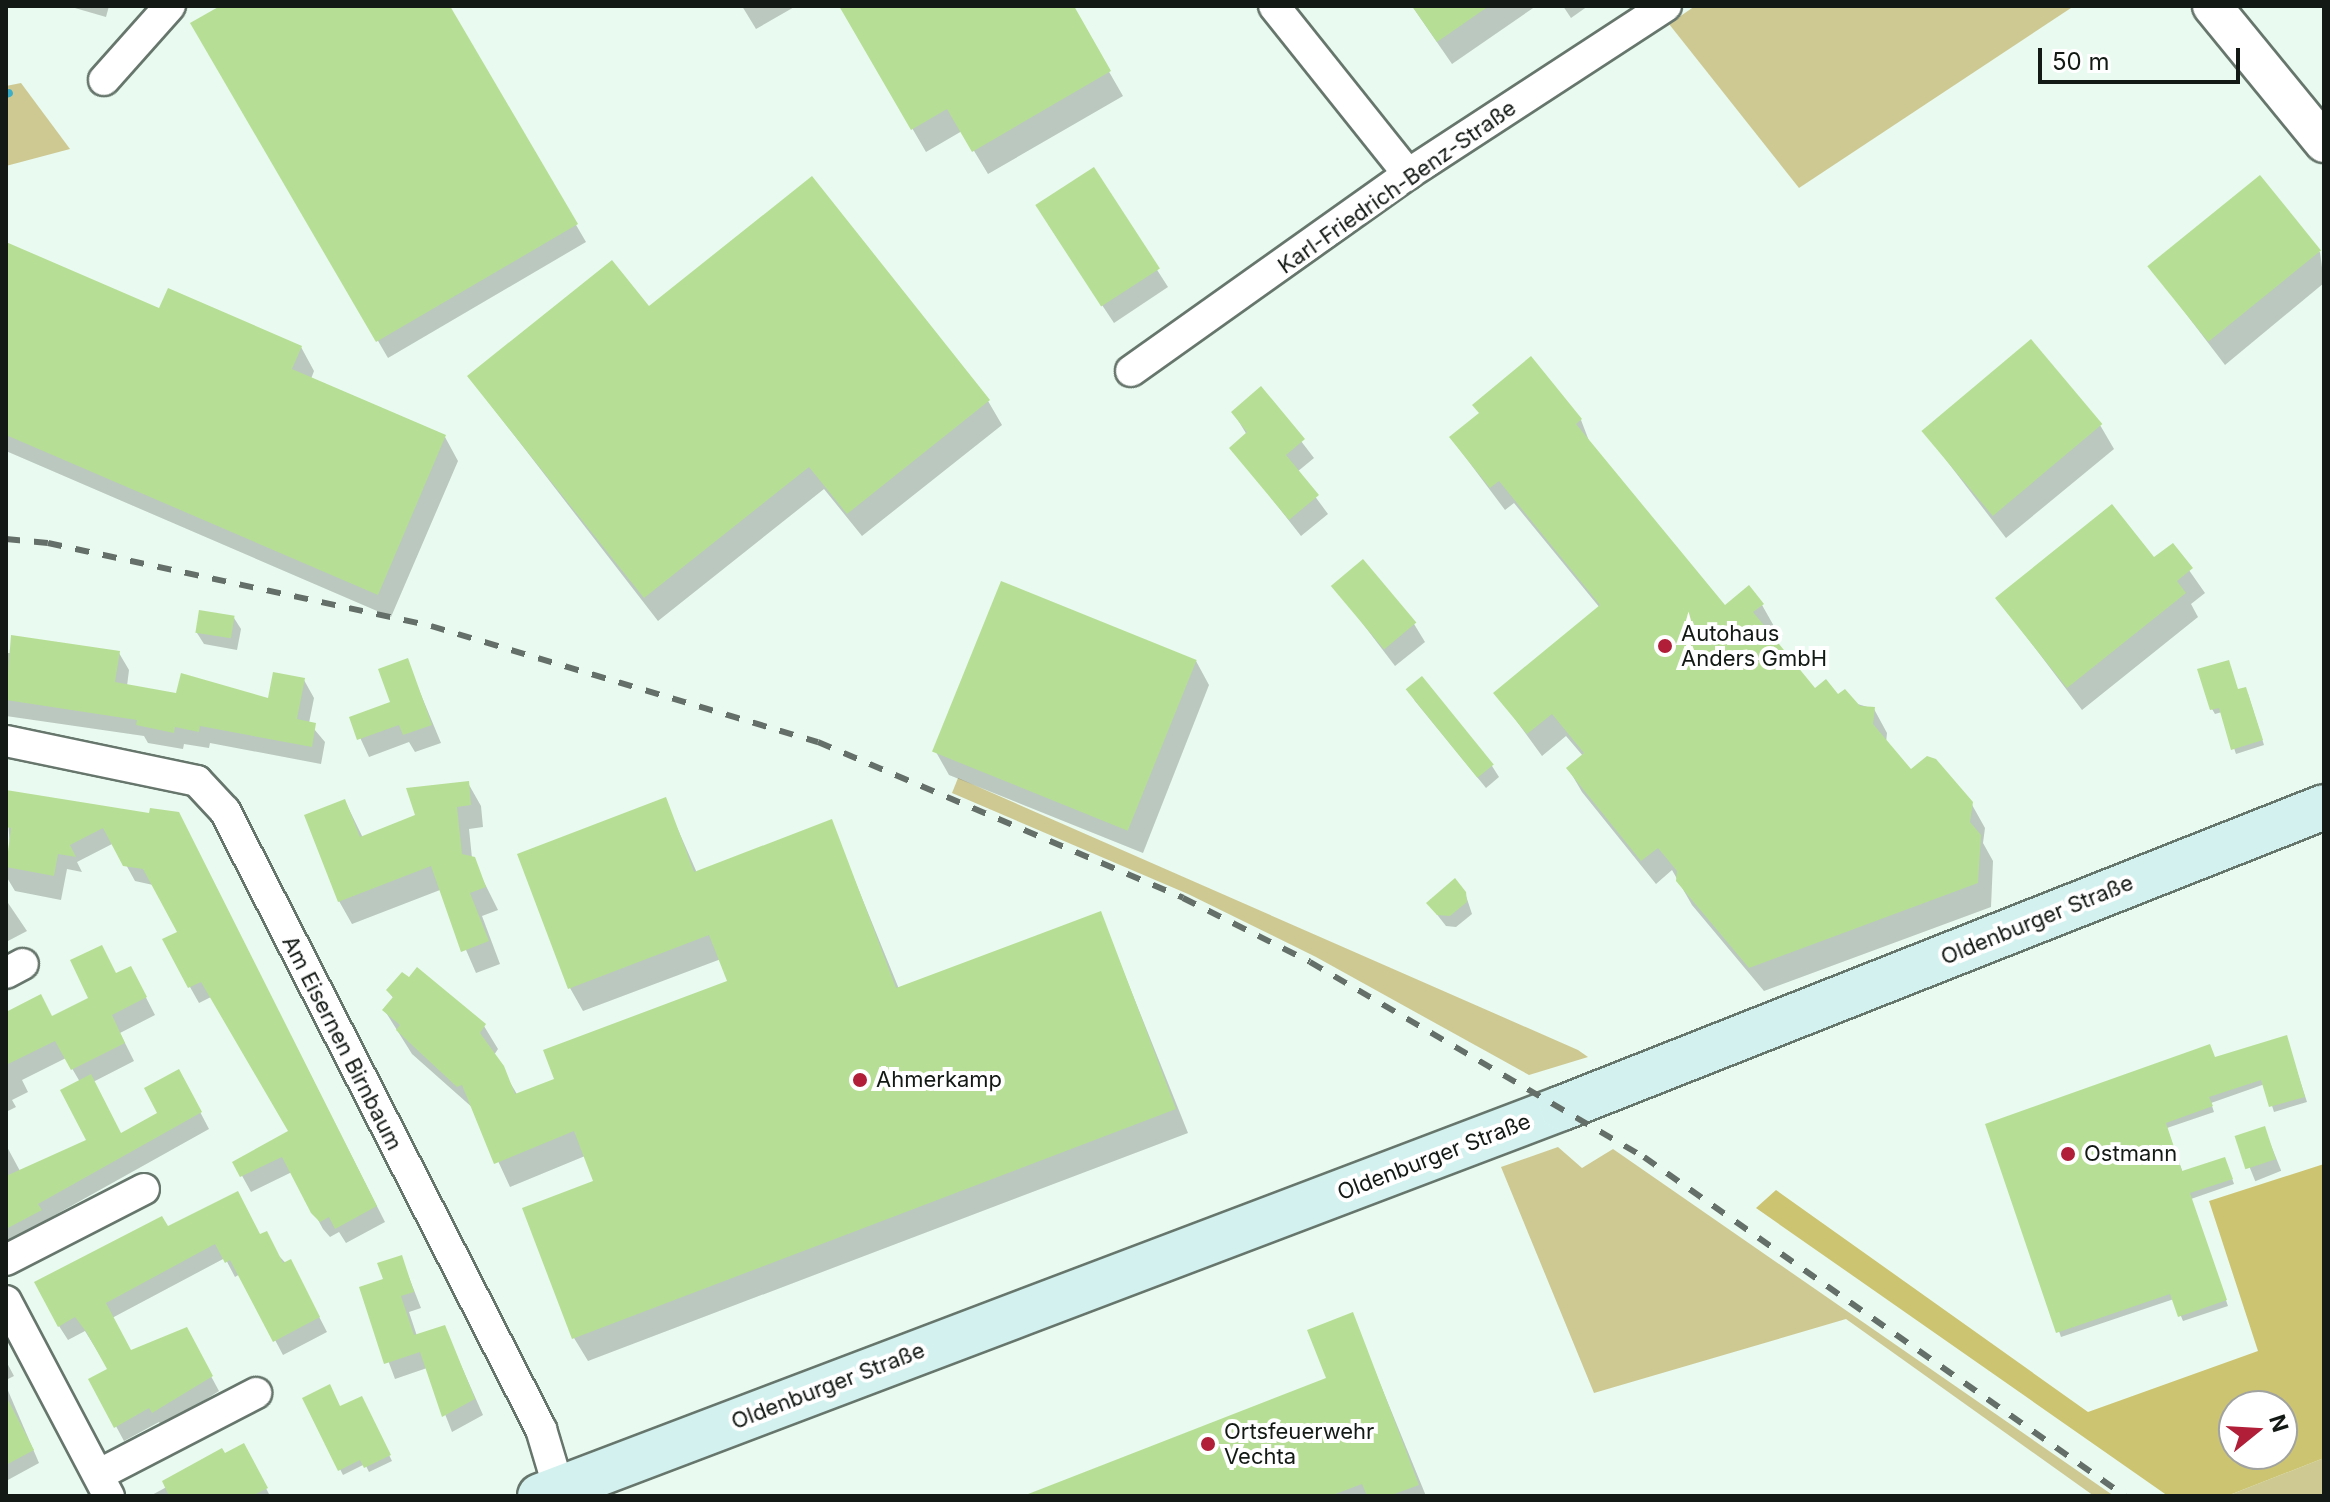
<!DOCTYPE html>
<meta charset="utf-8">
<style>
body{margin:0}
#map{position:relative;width:2330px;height:1502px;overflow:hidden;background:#e9faf0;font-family:Inter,sans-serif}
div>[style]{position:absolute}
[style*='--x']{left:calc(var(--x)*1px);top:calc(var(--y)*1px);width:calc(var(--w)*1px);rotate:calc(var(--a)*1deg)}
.green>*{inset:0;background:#cec993}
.forest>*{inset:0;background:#cdc471}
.shadow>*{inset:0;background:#0003;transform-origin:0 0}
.stream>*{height:8px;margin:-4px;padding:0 4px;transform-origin:4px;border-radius:4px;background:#3daec8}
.building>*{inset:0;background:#b7de95;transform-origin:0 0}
.roads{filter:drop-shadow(2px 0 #67766d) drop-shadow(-2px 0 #67766d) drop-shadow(0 2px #67766d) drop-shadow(0 -2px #67766d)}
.minor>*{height:30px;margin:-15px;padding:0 15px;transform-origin:15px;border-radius:15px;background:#fff}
.tertiary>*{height:38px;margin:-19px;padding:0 19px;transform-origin:19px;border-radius:19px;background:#fff}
.secondary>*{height:44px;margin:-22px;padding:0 22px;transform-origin:22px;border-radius:22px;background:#d3f2ef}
.rail>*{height:6px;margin-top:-3px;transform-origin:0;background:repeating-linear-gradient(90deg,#656f69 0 14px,transparent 0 28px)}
.dots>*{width:22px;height:22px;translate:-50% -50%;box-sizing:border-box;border:4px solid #fff;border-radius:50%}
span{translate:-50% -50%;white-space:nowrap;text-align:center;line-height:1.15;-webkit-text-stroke:8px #fff;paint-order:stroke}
.street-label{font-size:22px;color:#131915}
.poi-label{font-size:22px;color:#131915}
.left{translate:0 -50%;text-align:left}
.frame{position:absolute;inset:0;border:8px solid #131915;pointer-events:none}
.north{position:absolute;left:2218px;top:1390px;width:80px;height:80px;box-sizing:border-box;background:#fff;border:2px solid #a1a3a1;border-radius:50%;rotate:72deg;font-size:22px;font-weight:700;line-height:32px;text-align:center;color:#131915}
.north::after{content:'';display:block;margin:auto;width:28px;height:36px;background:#b11e38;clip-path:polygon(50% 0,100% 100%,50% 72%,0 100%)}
.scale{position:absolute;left:2038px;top:48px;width:202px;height:36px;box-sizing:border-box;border:4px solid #131915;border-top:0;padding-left:10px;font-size:24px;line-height:28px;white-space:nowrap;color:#131915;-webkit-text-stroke:6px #fff;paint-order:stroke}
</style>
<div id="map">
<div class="green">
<div style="clip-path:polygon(1695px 6px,2074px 6px,1799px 188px,1669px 24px)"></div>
<div style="clip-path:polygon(21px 83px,70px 149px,6px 166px,6px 86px)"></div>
<div style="clip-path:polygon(958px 778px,1578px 1050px,1588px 1057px,1529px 1075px,1316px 957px,1188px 894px,952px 793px)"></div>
<div style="clip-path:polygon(1558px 1147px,1582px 1168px,1613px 1149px,2114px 1496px,2094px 1496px,1846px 1319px,1594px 1393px,1501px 1167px)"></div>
<div style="clip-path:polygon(2324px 1458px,2324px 1496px,2227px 1496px)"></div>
</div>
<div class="forest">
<div style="clip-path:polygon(evenodd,2324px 1164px,2324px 1458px,2227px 1496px,2168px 1496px,1756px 1208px,1776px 1190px,2088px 1412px,2258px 1351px,2209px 1201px,2324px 1164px,2234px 1406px,2282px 1406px,2282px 1454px,2234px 1454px,2234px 1406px)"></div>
</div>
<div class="shadow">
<div style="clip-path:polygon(68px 6px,109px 6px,106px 17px)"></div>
<div style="clip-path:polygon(224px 6px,448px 6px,586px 242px,388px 358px,193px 24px)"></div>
<div style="clip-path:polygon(742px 6px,796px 6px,756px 29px)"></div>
<div style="clip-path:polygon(841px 6px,1071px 6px,1123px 96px,988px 174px,962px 131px,926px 152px)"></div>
<div style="clip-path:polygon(1412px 6px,1536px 6px,1452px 64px)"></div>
<div style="clip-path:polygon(1563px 6px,1588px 6px,1571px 18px)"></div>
<div style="clip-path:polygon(1093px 170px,1168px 287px,1114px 323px,1048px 224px)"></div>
<div style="clip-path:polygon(6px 246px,160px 311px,301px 347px,314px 371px,311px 379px,445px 437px,458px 461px,391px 617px,6px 451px)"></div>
<div style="clip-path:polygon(2320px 252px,2324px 283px,2225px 365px,2151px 268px)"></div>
<div style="clip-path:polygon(649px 309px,988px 401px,1002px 425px,862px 536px,824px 489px,658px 621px,469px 377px)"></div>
<div style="clip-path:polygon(1261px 389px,1314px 458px,1297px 472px,1328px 514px,1301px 536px,1232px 448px,1247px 435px,1233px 412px)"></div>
<div style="clip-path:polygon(1581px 420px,1591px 446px,1724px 608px,1762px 605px,1775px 628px,1768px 634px,1815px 691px,1874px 709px,1887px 733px,1886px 743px,1911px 772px,1971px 803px,1985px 828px,1983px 843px,1993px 861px,1991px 907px,1764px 991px,1692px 905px,1672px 870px,1656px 884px,1582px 792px,1568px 768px,1583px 756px,1566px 736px,1542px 756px,1496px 693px,1600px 608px,1514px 503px,1505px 510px,1451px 438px)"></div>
<div style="clip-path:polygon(2100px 425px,2114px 449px,2006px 538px,1923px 430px)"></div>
<div style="clip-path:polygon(2172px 546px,2205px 593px,2191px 604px,2198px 617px,2082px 710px,1997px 598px,2153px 560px)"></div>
<div style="clip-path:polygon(1334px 586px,1414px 624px,1425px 642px,1395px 666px)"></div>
<div style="clip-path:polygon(234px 618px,241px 629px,237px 650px,204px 644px,197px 633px)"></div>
<div style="clip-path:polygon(6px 653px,119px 653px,129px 670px,127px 686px,178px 696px,270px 701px,304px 680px,314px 698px,309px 723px,325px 742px,321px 764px,210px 743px,209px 748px,184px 744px,183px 749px,148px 743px,144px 736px,6px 716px)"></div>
<div style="clip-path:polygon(407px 661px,441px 743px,415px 752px,409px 742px,369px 757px,351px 718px,393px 703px)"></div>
<div style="clip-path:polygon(1196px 661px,1209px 685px,1143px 853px,949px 775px,936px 752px)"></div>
<div style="clip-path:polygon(1421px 679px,1492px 766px,1499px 777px,1486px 788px,1415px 701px,1409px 690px)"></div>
<div style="clip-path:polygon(2238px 691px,2248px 694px,2264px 745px,2236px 754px,2222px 712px,2215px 714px,2212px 709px)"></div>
<div style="clip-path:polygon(468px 783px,481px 806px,483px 827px,469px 829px,472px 858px,498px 910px,482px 916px,500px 964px,476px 973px,440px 890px,352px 924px,339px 901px,345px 801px,363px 838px,418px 816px)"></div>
<div style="clip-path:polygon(6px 793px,187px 831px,385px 1222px,346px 1243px,339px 1232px,330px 1237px,323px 1229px,292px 1172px,251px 1192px,235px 1163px,290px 1132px,211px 997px,199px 1003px,190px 987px,165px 940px,179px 933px,153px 885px,135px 881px,114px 843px,77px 862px,82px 872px,67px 869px,61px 900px,15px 891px,6px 876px,10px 847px)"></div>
<div style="clip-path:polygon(665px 800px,697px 873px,831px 822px,899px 989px,1100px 913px,1188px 1133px,588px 1361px,574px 1338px,595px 1182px,585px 1156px,510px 1187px,474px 1109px,412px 1054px,385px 1011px,394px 999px,388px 991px,484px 1026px,498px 1049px,494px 1055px,518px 1096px,557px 1080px,729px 982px,721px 959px,583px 1011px,570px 988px)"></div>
<div style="clip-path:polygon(1465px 893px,1472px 914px,1456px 927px,1446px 926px,1428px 903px)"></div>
<div style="clip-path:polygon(6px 900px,27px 931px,6px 942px)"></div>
<div style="clip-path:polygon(116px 975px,140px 986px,155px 1015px,120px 1033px,134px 1061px,93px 1082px,121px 1135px,160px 1114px,187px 1087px,209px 1129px,46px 1220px,49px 1227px,12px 1246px,6px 1235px,6px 1145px,20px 1171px,89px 1141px,80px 1082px,66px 1058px,22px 1080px,28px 1092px,12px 1100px,16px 1107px,6px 1112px,6px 1013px,52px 1018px,91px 998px)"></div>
<div style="clip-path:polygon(2286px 1038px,2307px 1102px,2274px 1112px,2265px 1084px,2211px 1103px,2214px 1112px,2167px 1128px,2183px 1173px,2227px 1164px,2234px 1184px,2191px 1199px,2228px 1306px,2183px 1321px,2174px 1299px,2061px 1337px,1988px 1125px)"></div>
<div style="left:2264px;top:1128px;width:46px;height:28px;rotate:68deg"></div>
<div style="clip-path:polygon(167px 1229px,260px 1236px,298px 1276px,327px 1332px,283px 1355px,240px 1274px,235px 1277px,225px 1258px,112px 1318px,131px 1353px,186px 1330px,219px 1391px,162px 1427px,159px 1422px,124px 1441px,91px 1380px,109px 1370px,85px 1331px,68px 1340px,59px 1326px)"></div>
<div style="clip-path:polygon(401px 1257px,421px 1308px,409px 1312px,417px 1336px,444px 1327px,483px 1415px,452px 1432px,427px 1368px,395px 1379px,361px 1288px,385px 1280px)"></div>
<div style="clip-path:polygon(1352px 1315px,1426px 1496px,1058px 1496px,1328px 1379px)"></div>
<div style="clip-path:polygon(6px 1361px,14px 1376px,6px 1380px)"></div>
<div style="clip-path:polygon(6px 1386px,39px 1463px,6px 1481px)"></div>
<div style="clip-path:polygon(361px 1398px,392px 1461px,369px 1472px,365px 1464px,343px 1475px,305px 1399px,340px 1408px)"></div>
<div style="clip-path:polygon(224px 1456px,253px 1463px,270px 1496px,150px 1496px)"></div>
</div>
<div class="stream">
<div style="--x:6;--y:94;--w:3;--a:-18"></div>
</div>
<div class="building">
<div style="clip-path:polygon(220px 6px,450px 6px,578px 224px,376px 342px,190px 23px)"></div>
<div style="clip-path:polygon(839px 6px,1074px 6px,1111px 71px,972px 152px,947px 109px,911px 130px)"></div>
<div style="clip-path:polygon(1412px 6px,1489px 6px,1437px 42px)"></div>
<div style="left:1094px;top:167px;width:121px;height:70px;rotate:57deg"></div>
<div style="left:2260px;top:175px;width:97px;height:145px;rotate:51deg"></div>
<div style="clip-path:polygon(812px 176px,990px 400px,847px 514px,809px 467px,644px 598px,467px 376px,612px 260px,649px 306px)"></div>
<div style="clip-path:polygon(6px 242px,159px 308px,168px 288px,302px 346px,292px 369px,446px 435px,378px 595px,6px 435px)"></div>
<div style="left:2031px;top:339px;width:111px;height:143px;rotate:50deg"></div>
<div style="clip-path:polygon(1531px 356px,1582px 419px,1576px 424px,1725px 605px,1749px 585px,1764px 604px,1753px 612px,1815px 688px,1826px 679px,1838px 694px,1845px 689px,1860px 706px,1875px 707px,1873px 724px,1911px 769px,1927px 756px,1936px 759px,1973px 802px,1970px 822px,1981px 835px,1978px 883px,1749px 968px,1676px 881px,1677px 871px,1658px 848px,1641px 861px,1566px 768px,1584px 753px,1552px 714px,1527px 734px,1493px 693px,1600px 605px,1499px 481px,1490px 488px,1449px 437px,1479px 413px,1472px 405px)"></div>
<div style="clip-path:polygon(1261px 386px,1305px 439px,1286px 455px,1319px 495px,1289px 520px,1229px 448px,1247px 432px,1231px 412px)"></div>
<div style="clip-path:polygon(2112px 504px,2154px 557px,2173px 543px,2193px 568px,2177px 581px,2186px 593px,2067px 688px,1995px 598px)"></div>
<div style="left:1363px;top:559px;width:83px;height:42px;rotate:50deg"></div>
<div style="left:1001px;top:581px;width:211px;height:184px;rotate:22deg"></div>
<div style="left:199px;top:610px;width:36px;height:23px;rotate:9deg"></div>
<div style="clip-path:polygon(11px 635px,120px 651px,115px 682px,176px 693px,181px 673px,268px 698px,273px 672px,305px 678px,297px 719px,316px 723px,312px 747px,200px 726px,199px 732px,175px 727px,174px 733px,136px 725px,137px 720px,6px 700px)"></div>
<div style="clip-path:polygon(408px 658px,432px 725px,403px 735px,399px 725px,357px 740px,349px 717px,390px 702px,378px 669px)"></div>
<div style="clip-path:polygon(2229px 660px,2238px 689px,2246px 687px,2263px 740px,2231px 750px,2219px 708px,2210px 710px,2197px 669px)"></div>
<div style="left:1422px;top:676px;width:114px;height:21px;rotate:51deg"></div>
<div style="clip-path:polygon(469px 781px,471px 805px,457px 807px,462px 854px,475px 857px,486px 887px,470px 893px,489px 941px,461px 952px,431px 866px,338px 902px,304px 815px,345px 799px,360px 837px,415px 815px,406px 788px)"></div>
<div style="clip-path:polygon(6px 790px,149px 813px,150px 808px,179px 812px,377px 1206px,335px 1229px,329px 1217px,320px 1222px,311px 1213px,282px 1157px,240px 1177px,232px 1162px,288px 1131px,201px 982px,188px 988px,162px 939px,177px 932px,143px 869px,123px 866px,103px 828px,70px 845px,76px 857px,58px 854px,54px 876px,6px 867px,11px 828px,6px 827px)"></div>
<div style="clip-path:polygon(666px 797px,694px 872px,832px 819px,896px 988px,1101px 911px,1176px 1109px,572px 1339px,522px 1208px,593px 1181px,574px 1131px,494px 1164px,462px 1085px,457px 1087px,396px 1030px,400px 1025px,382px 1010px,393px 997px,386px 990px,402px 972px,409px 977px,417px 967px,486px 1024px,480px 1033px,504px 1066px,515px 1094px,554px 1079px,543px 1050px,727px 981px,709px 935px,568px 989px,517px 854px)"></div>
<div style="clip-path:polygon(1455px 878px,1466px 892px,1467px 902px,1450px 916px,1437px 915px,1426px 903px)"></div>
<div style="clip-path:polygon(102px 945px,116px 973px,131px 966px,147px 997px,112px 1015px,125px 1043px,71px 1070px,55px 1041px,6px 1065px,6px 1012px,41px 994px,52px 1016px,88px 998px,70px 960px)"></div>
<div style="clip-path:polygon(2287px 1035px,2305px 1097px,2269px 1107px,2261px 1080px,2209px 1097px,2213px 1106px,2166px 1123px,2182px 1171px,2225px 1157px,2233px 1179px,2190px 1193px,2227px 1300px,2178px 1317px,2170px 1294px,2056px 1333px,1985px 1124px,2210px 1044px,2215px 1057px)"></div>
<div style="clip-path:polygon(179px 1069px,202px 1112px,38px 1204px,42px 1210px,6px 1229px,6px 1176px,86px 1140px,60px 1090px,91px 1074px,121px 1133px,157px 1113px,144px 1088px)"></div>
<div style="left:2265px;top:1126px;width:35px;height:32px;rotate:72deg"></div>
<div style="clip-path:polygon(238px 1191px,260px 1234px,267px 1231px,283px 1263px,291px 1259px,320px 1317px,273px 1342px,230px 1260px,225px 1263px,215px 1244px,106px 1303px,131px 1350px,187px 1327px,213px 1376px,152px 1413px,149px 1408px,114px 1428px,88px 1379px,107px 1369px,87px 1333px,75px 1317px,58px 1327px,34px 1282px,162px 1216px,168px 1226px)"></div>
<div style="clip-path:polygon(402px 1255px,414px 1292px,401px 1296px,414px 1335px,445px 1325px,475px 1399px,442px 1417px,420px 1352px,384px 1364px,359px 1287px,383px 1279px,377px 1263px)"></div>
<div style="clip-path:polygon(1353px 1312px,1419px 1485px,1389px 1496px,1367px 1496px,1362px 1484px,1330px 1496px,1023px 1496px,1326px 1378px,1307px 1330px)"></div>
<div style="clip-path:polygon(330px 1384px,340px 1406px,362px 1396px,391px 1455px,364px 1468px,360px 1460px,338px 1471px,302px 1398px)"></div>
<div style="clip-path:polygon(6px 1396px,34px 1450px,6px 1465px)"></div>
<div style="clip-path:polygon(244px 1443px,268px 1488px,252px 1496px,169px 1496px,162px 1481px,222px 1448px,225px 1453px)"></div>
</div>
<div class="roads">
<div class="minor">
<div style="--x:1274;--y:6;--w:215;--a:51.4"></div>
<div style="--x:104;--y:80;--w:99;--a:-48.3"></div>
<div style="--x:1131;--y:371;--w:340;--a:-35.4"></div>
<div style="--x:1408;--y:174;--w:308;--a:-33.1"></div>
<div style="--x:6;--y:741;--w:195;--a:11.8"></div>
<div style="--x:197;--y:781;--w:41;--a:47"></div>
<div style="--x:225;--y:811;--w:694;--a:62.92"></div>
<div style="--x:541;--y:1429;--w:63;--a:73.3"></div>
<div style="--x:6;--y:973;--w:19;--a:-28"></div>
<div style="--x:6;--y:1260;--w:155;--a:-27.2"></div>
<div style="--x:6;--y:1301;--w:221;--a:62.2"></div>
<div style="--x:100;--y:1474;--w:176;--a:-27.4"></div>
</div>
<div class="tertiary">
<div style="--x:2212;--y:6;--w:177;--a:50.7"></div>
</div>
<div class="secondary">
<div style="--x:540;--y:1496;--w:1093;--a:-20.79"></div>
<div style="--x:1562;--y:1108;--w:819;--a:-21.55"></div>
</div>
</div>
<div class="rail">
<div style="--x:6;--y:539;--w:42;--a:5.4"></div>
<div style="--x:48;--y:543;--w:392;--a:12.2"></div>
<div style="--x:431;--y:626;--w:404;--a:16.7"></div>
<div style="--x:818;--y:742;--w:397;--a:23.1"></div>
<div style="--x:1183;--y:898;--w:142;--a:26.7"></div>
<div style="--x:1310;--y:962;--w:387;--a:30.3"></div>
<div style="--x:1644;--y:1157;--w:588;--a:35.18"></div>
</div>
<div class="dots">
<div style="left:1665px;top:646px;background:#b11e38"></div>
<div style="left:860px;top:1080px;background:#b11e38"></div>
<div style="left:2068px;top:1154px;background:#b11e38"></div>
<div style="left:1208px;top:1444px;background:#b11e38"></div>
</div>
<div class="street-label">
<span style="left:1397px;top:187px;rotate:-35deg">Karl-Friedrich-Benz-Straße</span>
<span style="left:2037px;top:920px;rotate:-22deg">Oldenburger Straße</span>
<span style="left:342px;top:1043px;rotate:63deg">Am Eisernen Birnbaum</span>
<span style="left:1434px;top:1157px;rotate:-21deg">Oldenburger Straße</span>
<span style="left:828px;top:1386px;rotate:-21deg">Oldenburger Straße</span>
</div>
<div class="poi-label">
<span class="left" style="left:1681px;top:646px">Autohaus<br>Anders GmbH</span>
<span class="left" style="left:876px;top:1080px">Ahmerkamp</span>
<span class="left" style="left:2084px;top:1154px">Ostmann</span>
<span class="left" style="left:1224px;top:1444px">Ortsfeuerwehr<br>Vechta</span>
</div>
<div class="frame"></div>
<div class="north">N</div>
<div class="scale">50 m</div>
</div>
